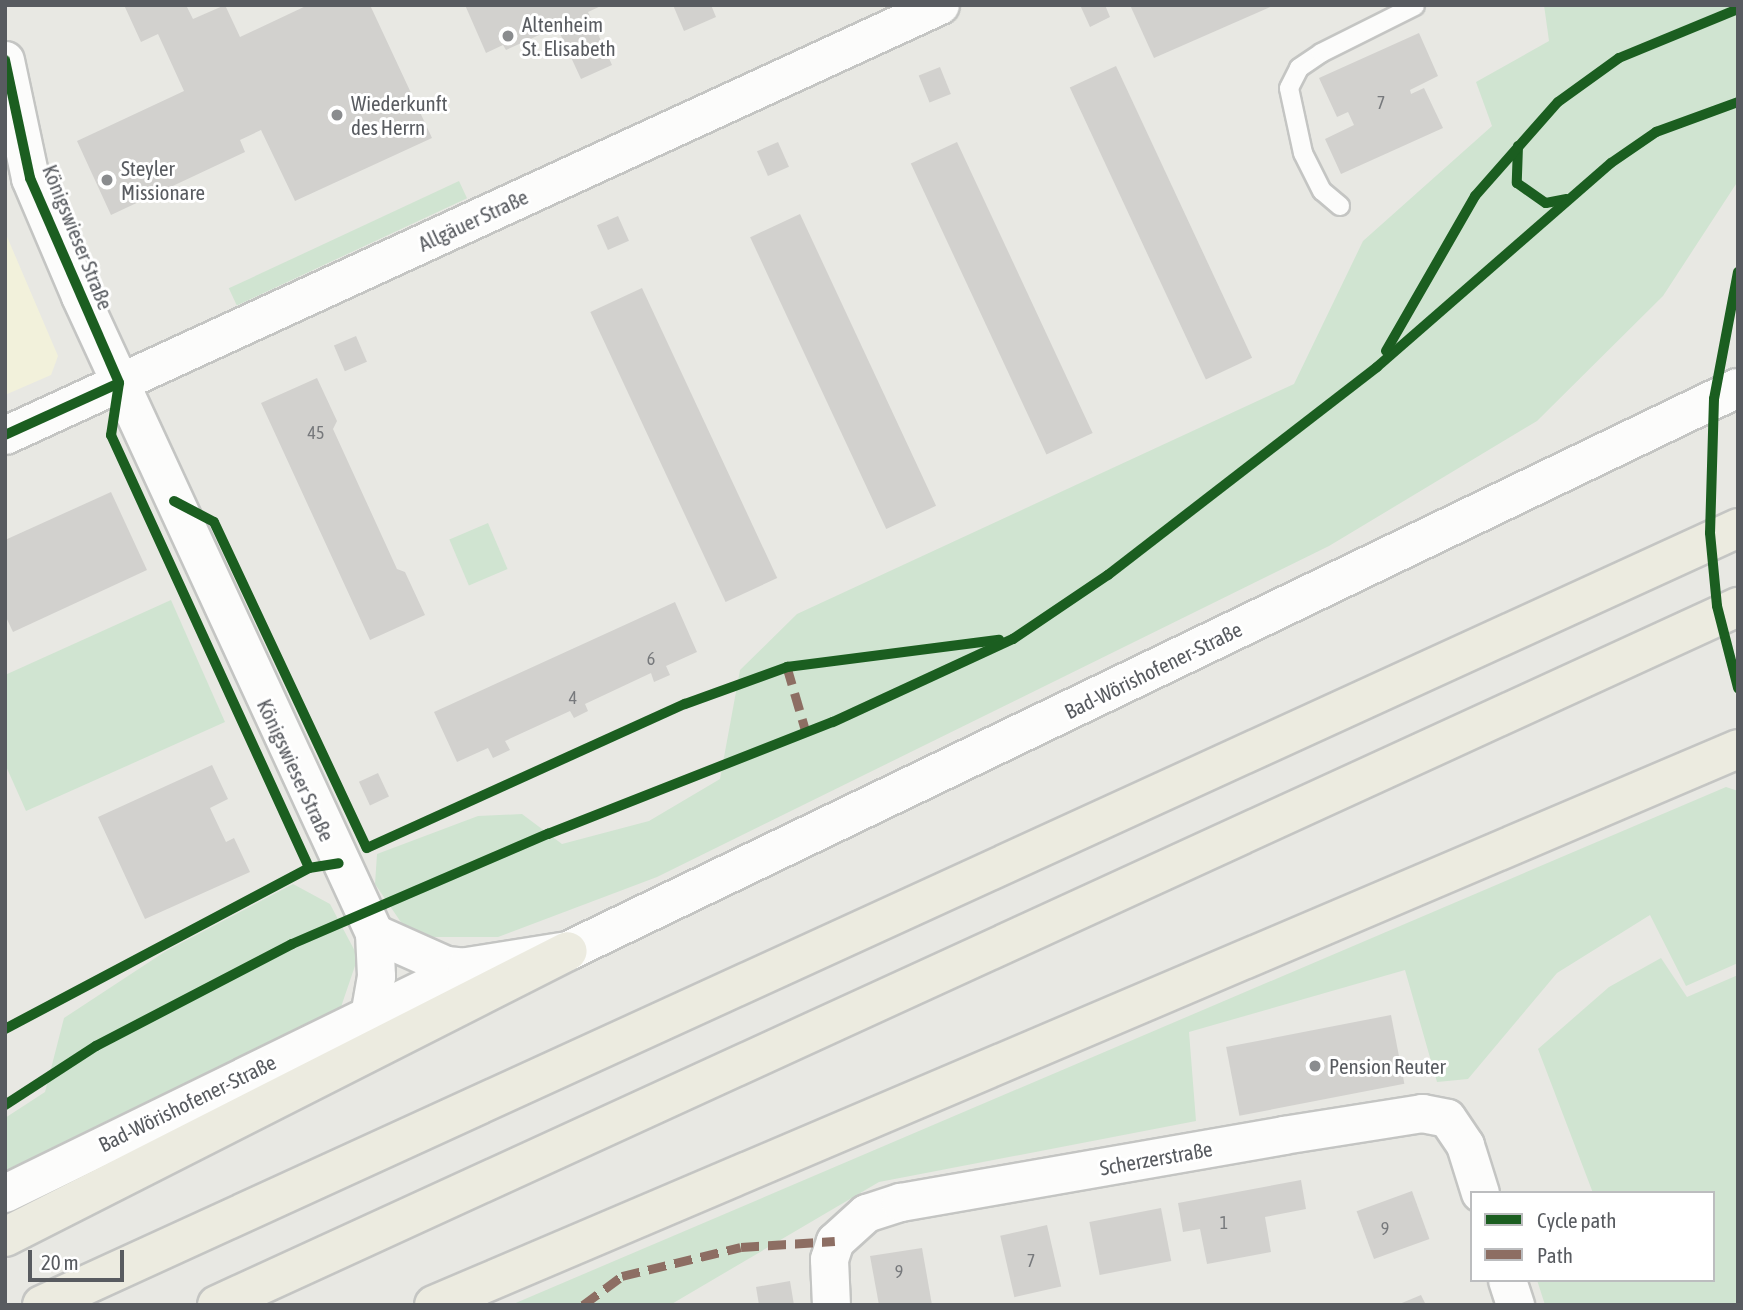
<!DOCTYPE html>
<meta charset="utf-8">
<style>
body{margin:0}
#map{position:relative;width:1743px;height:1310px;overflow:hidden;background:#e8e8e3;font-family:"Asap Condensed",sans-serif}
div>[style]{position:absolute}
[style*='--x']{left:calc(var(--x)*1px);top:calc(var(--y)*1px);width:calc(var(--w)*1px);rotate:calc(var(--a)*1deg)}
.commercial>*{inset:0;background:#f2f1db}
.green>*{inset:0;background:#d0e4d1;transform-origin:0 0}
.building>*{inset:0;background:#d2d1ce;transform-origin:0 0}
.roads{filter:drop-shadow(2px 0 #c4c5c3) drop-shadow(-2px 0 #c4c5c3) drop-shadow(0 2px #c4c5c3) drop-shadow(0 -2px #c4c5c3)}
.lane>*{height:18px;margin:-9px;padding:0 9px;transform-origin:9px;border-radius:9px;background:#fcfcfb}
.street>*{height:37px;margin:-18.5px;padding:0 18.5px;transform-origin:18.5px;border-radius:18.5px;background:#fcfcfb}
.secondary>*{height:38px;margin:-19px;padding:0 19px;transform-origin:19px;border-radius:19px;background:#fcfcfb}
.highway>*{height:38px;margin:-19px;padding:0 19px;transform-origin:19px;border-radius:19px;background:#ecebe0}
.quiet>*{height:9px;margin-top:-4.5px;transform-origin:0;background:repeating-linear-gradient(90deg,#8d6e63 0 18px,transparent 0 27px)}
.cycleway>*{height:10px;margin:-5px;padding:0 5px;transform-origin:5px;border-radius:5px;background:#1b5e20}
.dots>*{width:19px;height:19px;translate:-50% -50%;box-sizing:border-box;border:4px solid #fff;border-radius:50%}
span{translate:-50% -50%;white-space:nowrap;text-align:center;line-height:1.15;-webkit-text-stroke:6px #fff;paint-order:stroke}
.number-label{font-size:18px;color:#77797c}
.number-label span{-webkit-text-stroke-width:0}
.poi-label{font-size:21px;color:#585b60}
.left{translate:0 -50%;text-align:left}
.street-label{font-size:21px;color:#585b60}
.frame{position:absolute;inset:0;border:7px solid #585b60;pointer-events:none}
.legend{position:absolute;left:1470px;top:1191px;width:245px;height:91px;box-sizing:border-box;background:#fff;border:2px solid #bcbdbf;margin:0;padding:9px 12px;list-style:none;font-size:21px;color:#585b60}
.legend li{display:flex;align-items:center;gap:14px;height:35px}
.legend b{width:35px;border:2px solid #bcbdbf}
.scale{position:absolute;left:28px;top:1250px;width:96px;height:32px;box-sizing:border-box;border:4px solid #585b60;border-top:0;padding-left:9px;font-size:21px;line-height:24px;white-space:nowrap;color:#585b60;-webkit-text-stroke:5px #fff;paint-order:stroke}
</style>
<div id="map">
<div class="commercial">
<div style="clip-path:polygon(5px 232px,58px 356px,51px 375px,5px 395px)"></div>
</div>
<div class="green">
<div style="clip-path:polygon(1544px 5px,1738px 5px,1738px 181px,1663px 296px,1537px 421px,1329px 546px,657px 877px,498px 937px,411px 937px,375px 884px,377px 854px,478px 816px,522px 814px,562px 844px,649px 821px,720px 779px,740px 670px,797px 614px,1294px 384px,1363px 241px,1492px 126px,1476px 82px,1549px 41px)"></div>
<div style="left:459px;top:181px;width:19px;height:254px;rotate:65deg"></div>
<div style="left:488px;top:523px;width:50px;height:42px;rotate:67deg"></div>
<div style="clip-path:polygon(171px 600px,225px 722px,26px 811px,5px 764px,5px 675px)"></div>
<div style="clip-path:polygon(1726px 787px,1738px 791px,1738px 963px,1686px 986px,1650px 915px,1557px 973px,1468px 1079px,1437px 1082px,1405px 970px,1189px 1032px,1196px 1121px,879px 1182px,670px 1305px,511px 1305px)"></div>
<div style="clip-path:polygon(293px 884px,330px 904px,358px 957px,341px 1007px,5px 1173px,5px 1118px,45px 1092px,64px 1018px,166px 951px)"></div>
<div style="clip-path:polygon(1661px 958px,1687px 997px,1738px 975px,1738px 1305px,1545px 1305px,1537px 1280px,1713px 1280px,1713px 1193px,1593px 1193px,1538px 1049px,1609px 987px)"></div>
</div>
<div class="building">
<div style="clip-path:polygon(124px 5px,186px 5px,193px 19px,225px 5px,240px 37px,308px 5px,370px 5px,432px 138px,295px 201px,261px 130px,240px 140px,245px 152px,111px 215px,77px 141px,184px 91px,158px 34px,141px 42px)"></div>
<div style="clip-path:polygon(465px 5px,603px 5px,588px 12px,612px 65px,581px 79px,557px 27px,506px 50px,503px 45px,486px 53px)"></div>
<div style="clip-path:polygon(673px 5px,711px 5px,716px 17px,684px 31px)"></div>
<div style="clip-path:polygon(1080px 5px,1105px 5px,1110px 17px,1090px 27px)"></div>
<div style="clip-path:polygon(1130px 5px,1275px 5px,1154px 58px)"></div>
<div style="clip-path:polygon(1419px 33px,1438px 76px,1410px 90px,1411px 94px,1424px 88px,1443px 128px,1341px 174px,1325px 139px,1354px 125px,1348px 112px,1337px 117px,1319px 78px)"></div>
<div style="left:1116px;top:66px;width:322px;height:51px;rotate:65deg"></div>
<div style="left:940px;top:67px;width:29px;height:23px;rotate:68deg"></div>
<div style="left:778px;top:142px;width:27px;height:23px;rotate:66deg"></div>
<div style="left:957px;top:142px;width:321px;height:51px;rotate:65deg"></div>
<div style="left:800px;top:214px;width:322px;height:55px;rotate:65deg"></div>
<div style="left:618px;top:216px;width:27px;height:23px;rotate:66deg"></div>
<div style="left:642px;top:288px;width:320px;height:57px;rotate:65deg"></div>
<div style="left:356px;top:336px;width:28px;height:24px;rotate:67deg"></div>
<div style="clip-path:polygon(317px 378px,337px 421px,333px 429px,397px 569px,405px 572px,425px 615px,370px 640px,261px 403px)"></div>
<div style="clip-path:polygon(111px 492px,147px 570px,13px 632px,5px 615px,5px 540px)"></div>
<div style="clip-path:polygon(675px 602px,697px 652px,666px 666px,670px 675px,654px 682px,651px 673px,585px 704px,588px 711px,574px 718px,570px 711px,505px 741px,510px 750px,493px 758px,488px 748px,457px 762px,434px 712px)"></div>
<div style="clip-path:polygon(212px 765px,228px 799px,210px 808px,226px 842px,234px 838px,250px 872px,145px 919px,98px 817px)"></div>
<div style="left:378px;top:773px;width:26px;height:21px;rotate:65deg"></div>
<div style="left:1391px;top:1015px;width:70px;height:168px;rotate:79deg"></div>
<div style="clip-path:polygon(1301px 1180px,1306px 1209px,1265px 1217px,1271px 1252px,1207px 1264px,1200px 1229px,1183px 1232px,1178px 1203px)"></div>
<div style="left:1412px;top:1191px;width:51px;height:59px;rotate:70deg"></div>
<div style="left:1161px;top:1208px;width:54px;height:73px;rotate:79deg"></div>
<div style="left:1047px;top:1225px;width:63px;height:48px;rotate:77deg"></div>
<div style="clip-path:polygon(922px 1248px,932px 1305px,879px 1305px,870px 1256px)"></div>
<div style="clip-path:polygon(790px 1281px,794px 1305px,759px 1305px,756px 1287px)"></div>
<div style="clip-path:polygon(1421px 1295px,1426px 1305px,1397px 1305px)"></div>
</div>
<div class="roads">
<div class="lane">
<div style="--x:1340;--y:206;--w:23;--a:-140"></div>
<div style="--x:1322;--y:191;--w:42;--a:-116.6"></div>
<div style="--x:1303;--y:153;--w:66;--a:-102.2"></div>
<div style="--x:1289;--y:88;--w:22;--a:-63"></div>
<div style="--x:1299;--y:68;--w:27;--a:-34"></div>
<div style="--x:1321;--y:53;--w:105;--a:-26.6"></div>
</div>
<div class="street">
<div style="--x:5;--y:60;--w:121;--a:78"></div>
<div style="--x:30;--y:178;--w:128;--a:67"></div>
<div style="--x:80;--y:296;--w:702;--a:65.22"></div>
<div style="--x:374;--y:933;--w:43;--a:87.3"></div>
<div style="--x:376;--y:976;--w:39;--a:100"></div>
<div style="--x:5;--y:435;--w:1029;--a:-24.7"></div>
<div style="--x:374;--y:933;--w:79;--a:24"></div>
<div style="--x:446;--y:965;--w:21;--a:5"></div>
<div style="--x:5;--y:1193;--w:514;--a:-26.07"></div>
<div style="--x:1507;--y:1280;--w:26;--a:72"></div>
<div style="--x:831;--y:1305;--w:46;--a:-92.5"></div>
<div style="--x:829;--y:1259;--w:19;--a:-72"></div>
<div style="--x:835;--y:1241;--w:42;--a:-42.1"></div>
<div style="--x:866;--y:1213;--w:36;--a:-18"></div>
<div style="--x:900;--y:1202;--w:389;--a:-9.9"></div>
<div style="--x:1283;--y:1135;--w:141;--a:-9"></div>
<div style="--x:1422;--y:1113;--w:25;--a:11"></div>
<div style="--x:1447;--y:1118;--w:32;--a:56"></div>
<div style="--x:1465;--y:1145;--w:50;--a:72.6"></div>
</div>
<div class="secondary">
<div style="--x:467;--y:967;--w:102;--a:-9"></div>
<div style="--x:568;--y:951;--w:1298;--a:-25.7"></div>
</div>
<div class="highway">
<div style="--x:5;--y:1237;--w:631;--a:-26.93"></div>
<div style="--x:42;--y:1305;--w:1866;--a:-24.61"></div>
<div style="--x:217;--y:1305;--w:1674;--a:-24.65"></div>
<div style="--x:434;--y:1305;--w:1418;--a:-23.09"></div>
</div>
</div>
<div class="quiet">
<div style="--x:787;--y:667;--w:68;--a:73.7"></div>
<div style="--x:583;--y:1305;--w:49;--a:-36.6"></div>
<div style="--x:622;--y:1276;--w:122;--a:-13.7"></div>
<div style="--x:741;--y:1247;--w:94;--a:-3.7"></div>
</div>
<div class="cycleway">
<div style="--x:5;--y:60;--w:121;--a:78"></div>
<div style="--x:30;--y:178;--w:223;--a:66.5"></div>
<div style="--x:1518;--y:146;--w:37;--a:92"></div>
<div style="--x:1517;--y:183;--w:35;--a:35"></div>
<div style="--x:1546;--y:203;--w:21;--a:-11"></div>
<div style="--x:1738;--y:272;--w:129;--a:100.7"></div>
<div style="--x:1714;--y:399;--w:134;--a:91.7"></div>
<div style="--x:1710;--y:533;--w:73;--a:84.5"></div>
<div style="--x:1717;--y:606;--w:85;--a:75.6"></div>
<div style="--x:1386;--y:351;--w:179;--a:-60.1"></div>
<div style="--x:1475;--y:196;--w:125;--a:-48.6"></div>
<div style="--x:1558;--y:102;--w:75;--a:-35.8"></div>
<div style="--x:1619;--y:58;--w:129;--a:-22.4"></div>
<div style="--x:119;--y:383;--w:53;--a:98.7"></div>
<div style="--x:111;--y:435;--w:476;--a:65.4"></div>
<div style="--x:5;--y:435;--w:125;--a:-24.5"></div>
<div style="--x:174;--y:501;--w:45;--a:27.7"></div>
<div style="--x:214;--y:522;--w:360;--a:64.9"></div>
<div style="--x:367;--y:848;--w:349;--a:-24.4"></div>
<div style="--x:685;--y:704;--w:109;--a:-19.9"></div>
<div style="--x:787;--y:667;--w:214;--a:-7.3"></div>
<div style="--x:5;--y:1029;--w:344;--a:-27.9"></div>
<div style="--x:309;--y:868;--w:30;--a:-9"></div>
<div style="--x:5;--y:1105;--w:108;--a:-33"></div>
<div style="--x:96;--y:1046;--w:221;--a:-27.5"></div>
<div style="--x:292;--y:944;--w:279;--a:-23.3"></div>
<div style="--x:548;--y:834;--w:306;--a:-21.5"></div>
<div style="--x:833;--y:722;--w:198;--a:-24.8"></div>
<div style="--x:1013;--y:639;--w:115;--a:-34"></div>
<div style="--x:1108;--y:575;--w:340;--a:-37.7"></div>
<div style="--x:1377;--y:367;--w:310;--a:-41.1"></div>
<div style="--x:1611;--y:163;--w:55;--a:-34.6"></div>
<div style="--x:1656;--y:132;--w:87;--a:-20.1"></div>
</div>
<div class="dots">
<div style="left:508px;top:36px;background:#8a8c8e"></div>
<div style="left:337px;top:115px;background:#8a8c8e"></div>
<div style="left:107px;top:180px;background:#8a8c8e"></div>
<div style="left:1315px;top:1066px;background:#8a8c8e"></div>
</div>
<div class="number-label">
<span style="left:1381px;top:103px">7</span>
<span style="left:316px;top:433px">45</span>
<span style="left:651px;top:659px">6</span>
<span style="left:573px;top:698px">4</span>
<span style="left:1224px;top:1223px">1</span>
<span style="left:1385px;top:1229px">9</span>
<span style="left:1031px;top:1261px">7</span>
<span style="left:899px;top:1272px">9</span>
</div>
<div class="poi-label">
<span class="left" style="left:522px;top:36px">Altenheim<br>St. Elisabeth</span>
<span class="left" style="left:351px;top:115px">Wiederkunft<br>des Herrn</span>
<span class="left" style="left:121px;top:180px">Steyler<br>Missionare</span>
<span class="left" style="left:1329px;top:1066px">Pension Reuter</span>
</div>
<div class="street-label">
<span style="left:473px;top:220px;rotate:-25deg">Allgäuer Straße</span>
<span style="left:78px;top:237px;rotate:68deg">Königswieser Straße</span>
<span style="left:1153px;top:670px;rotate:-26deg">Bad-Wörishofener-Straße</span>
<span style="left:296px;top:770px;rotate:65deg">Königswieser Straße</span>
<span style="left:187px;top:1103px;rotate:-26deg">Bad-Wörishofener-Straße</span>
<span style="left:1156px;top:1158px;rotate:-10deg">Scherzerstraße</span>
</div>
<div class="frame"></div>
<ul class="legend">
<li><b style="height:9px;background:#1b5e20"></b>Cycle path</li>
<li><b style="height:9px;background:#8d6e63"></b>Path</li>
</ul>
<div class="scale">20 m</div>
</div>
